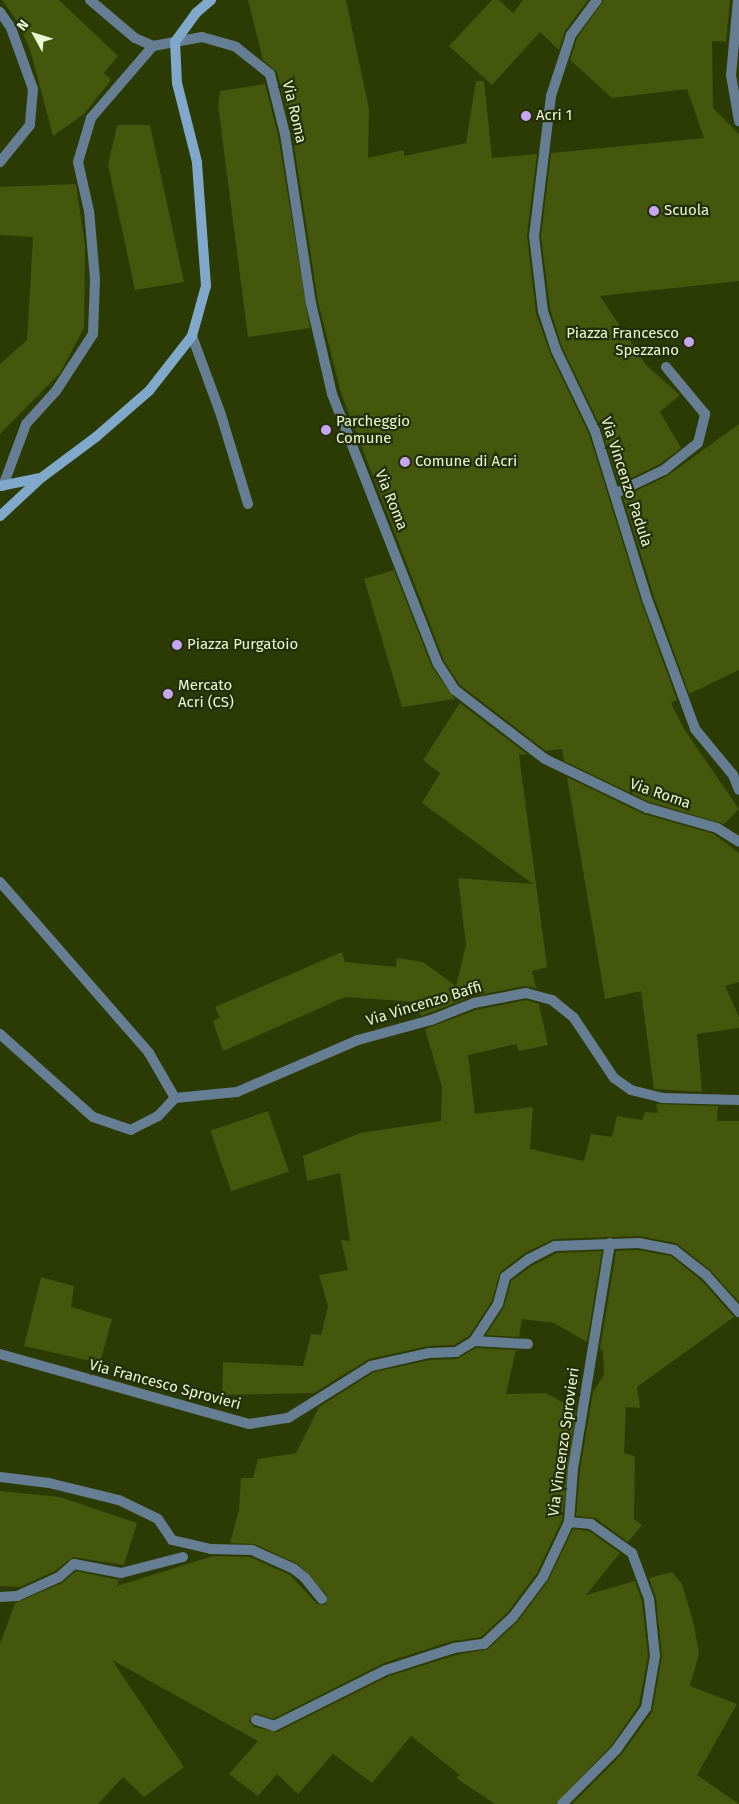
<!DOCTYPE html>
<style>
body{margin:0}
#map{position:relative;width:739px;height:1804px;overflow:hidden;background:#2c3b03;font-family:"Fira Sans",sans-serif}
div>[style]{position:absolute}
[style*='--x']{left:calc(var(--x)*1px);top:calc(var(--y)*1px);width:calc(var(--w)*1px);rotate:calc(var(--a)*1deg)}
.building>*{inset:0;background:#44570d;transform-origin:0 0}
.service>*{height:10px;margin:-5px;padding:0 5px;transform-origin:5px;border-radius:5px;background:#657e94}
.minor>*{height:10px;margin:-5px;padding:0 5px;transform-origin:5px;border-radius:5px;background:#657e94}
.secondary>*{height:10px;margin:-5px;padding:0 5px;transform-origin:5px;border-radius:5px;background:#7fa8ca}
.dots>*{width:14px;height:14px;translate:-50% -50%;box-sizing:border-box;border:2px solid #242f0a;border-radius:50%}
span{translate:-50% -50%;white-space:nowrap;text-align:center;line-height:1.15;-webkit-text-stroke:4.5px #242f0a;paint-order:stroke}
.street-label{font-size:15px;color:#eaf7d3}
.poi-label{font-size:15px;color:#eaf7d3}
.left{translate:0 -50%;text-align:left}
.right{translate:-100% -50%;text-align:right}
.north{position:absolute;left:10px;top:10px;width:50px;height:50px;-webkit-text-stroke:4px #242f0a;paint-order:stroke;rotate:309deg;font-size:14px;font-weight:700;line-height:20px;text-align:center;color:#eaf7d3}
.north::after{content:'';display:block;margin:auto;width:18px;height:22px;background:#eaf7d3;clip-path:polygon(50% 0,100% 100%,50% 72%,0 100%)}
</style>
<div id="map">
<div class="building">
<div style="clip-path:polygon(2px 0,59px 0,118px 56px,104px 73px,111px 80px,84px 114px,53px 136px,30px 49px,17px 21px)"></div>
<div style="clip-path:polygon(248px 0,346px 0,369px 109px,368px 158px,404px 150px,404px 156px,466px 143px,476px 81px,484px 81px,492px 158px,537px 154px,527px 235px,536px 313px,550px 353px,589px 434px,641px 601px,677px 700px,671px 703px,684px 729px,739px 809px,724px 824px,649px 802px,564px 761px,562px 749px,546px 751px,460px 685px,444px 661px,341px 393px,318px 302px,292px 132px,277px 72px,263px 60px)"></div>
<div style="clip-path:polygon(492px 0,499px 0,513px 13px,523px 0,588px 0,565px 31px,559px 50px,540px 32px,492px 85px,449px 46px)"></div>
<div style="clip-path:polygon(604px 0,730px 0,726px 42px,712px 41px,713px 108px,739px 134px,739px 281px,600px 296px,646px 365px,680px 395px,660px 412px,681px 448px,660px 464px,619px 484px,601px 428px,562px 347px,550px 309px,541px 236px,551px 153px,704px 138px,687px 89px,612px 98px,570px 60px,577px 38px)"></div>
<div style="clip-path:polygon(265px 84px,278px 135px,310px 328px,248px 337px,218px 105px,220px 91px)"></div>
<div style="clip-path:polygon(117px 125px,150px 125px,184px 282px,135px 290px,108px 165px)"></div>
<div style="clip-path:polygon(76px 184px,85px 246px,84px 328px,60px 373px,0 434px,0 364px,27px 340px,33px 237px,0 235px,0 187px)"></div>
<div style="clip-path:polygon(739px 424px,739px 670px,689px 694px,654px 597px,623px 497px,667px 476px)"></div>
<div style="clip-path:polygon(394px 570px,432px 667px,455px 699px,402px 707px,364px 579px)"></div>
<div style="clip-path:polygon(460px 703px,527px 754px,519px 755px,547px 967px,532px 971px,536px 988px,525px 986px,473px 996px,421px 1016px,417px 1002px,345px 997px,223px 1051px,213px 1021px,220px 1018px,215px 1007px,342px 952px,345px 962px,396px 967px,397px 958px,423px 962px,456px 986px,466px 945px,458px 878px,533px 884px,422px 803px,440px 773px,423px 760px)"></div>
<div style="clip-path:polygon(567px 777px,644px 814px,714px 834px,739px 853px,739px 982px,725px 986px,739px 1017px,739px 1028px,697px 1034px,702px 1092px,654px 1089px,641px 991px,605px 999px)"></div>
<div style="clip-path:polygon(526px 1000px,539px 1004px,548px 1045px,519px 1051px,516px 1044px,468px 1055px,475px 1114px,533px 1107px,530px 1149px,584px 1161px,591px 1134px,612px 1137px,617px 1116px,642px 1120px,645px 1112px,658px 1113px,656px 1104px,718px 1106px,717px 1121px,739px 1121px,739px 1302px,710px 1270px,676px 1243px,639px 1236px,554px 1239px,525px 1253px,500px 1272px,492px 1301px,469px 1336px,454px 1345px,428px 1346px,369px 1359px,314px 1393px,222px 1395px,223px 1362px,303px 1366px,311px 1334px,321px 1335px,328px 1306px,319px 1275px,348px 1270px,341px 1240px,350px 1241px,340px 1173px,307px 1181px,303px 1156px,360px 1133px,441px 1121px,442px 1087px,425px 1029px,476px 1010px)"></div>
<div style="left:268px;top:1111px;width:64px;height:61px;rotate:71deg"></div>
<div style="clip-path:polygon(638px 1250px,671px 1256px,701px 1280px,734px 1317px,637px 1387px,640px 1408px,626px 1407px,624px 1453px,635px 1456px,634px 1519px,642px 1525px,628px 1542px,595px 1518px,576px 1516px,580px 1470px,593px 1392px,604px 1375px,603px 1351px,600px 1349px,616px 1251px)"></div>
<div style="clip-path:polygon(602px 1251px,587px 1342px,554px 1323px,522px 1319px,519px 1337px,486px 1335px,504px 1307px,511px 1281px,533px 1265px,557px 1253px)"></div>
<div style="clip-path:polygon(41px 1277px,74px 1286px,71px 1307px,112px 1319px,100px 1363px,24px 1346px)"></div>
<div style="clip-path:polygon(476px 1348px,516px 1350px,506px 1394px,546px 1393px,576px 1410px,562px 1520px,537px 1573px,508px 1612px,481px 1637px,452px 1641px,384px 1663px,273px 1719px,255px 1713px,249px 1721px,254px 1727px,277px 1732px,389px 1676px,456px 1655px,488px 1649px,518px 1621px,548px 1581px,573px 1529px,589px 1531px,620px 1553px,586px 1595px,635px 1581px,642px 1601px,648px 1656px,639px 1705px,611px 1746px,555px 1804px,495px 1804px,456px 1778px,460px 1775px,411px 1736px,372px 1783px,333px 1754px,298px 1794px,277px 1774px,258px 1796px,229px 1774px,258px 1741px,112px 1660px,184px 1767px,144px 1797px,123px 1777px,98px 1804px,0 1804px,0 1644px,15px 1603px,62px 1583px,76px 1571px,119px 1580px,117px 1586px,213px 1556px,250px 1557px,290px 1575px,317px 1604px,326px 1605px,327px 1595px,298px 1564px,254px 1544px,230px 1543px,239px 1510px,241px 1478px,253px 1478px,258px 1459px,296px 1453px,319px 1407px,374px 1372px,430px 1360px,457px 1359px)"></div>
<div style="clip-path:polygon(0 1491px,60px 1497px,137px 1523px,124px 1565px,73px 1557px,55px 1571px,20px 1587px,0 1586px)"></div>
<div style="clip-path:polygon(672px 1572px,682px 1584px,694px 1625px,699px 1654px,690px 1686px,737px 1704px,697px 1775px,739px 1804px,572px 1804px,621px 1755px,652px 1712px,662px 1656px,656px 1598px,649px 1578px)"></div>
</div>
<div class="service">
<div style="--x:738;--y:0;--w:75;--a:95.3"></div>
<div style="--x:731;--y:75;--w:47;--a:80.1"></div>
<div style="--x:0;--y:12;--w:19;--a:55"></div>
<div style="--x:11;--y:28;--w:65;--a:70.2"></div>
<div style="--x:33;--y:89;--w:36;--a:95"></div>
<div style="--x:30;--y:125;--w:48;--a:129"></div>
<div style="--x:192;--y:336;--w:84;--a:69.8"></div>
<div style="--x:221;--y:415;--w:93;--a:73.1"></div>
<div style="--x:616;--y:493;--w:53;--a:-25.6"></div>
<div style="--x:664;--y:470;--w:43;--a:-38.5"></div>
<div style="--x:698;--y:443;--w:30;--a:-76"></div>
<div style="--x:705;--y:414;--w:61;--a:-129.7"></div>
<div style="--x:474;--y:1341;--w:54;--a:3.2"></div>
<div style="--x:0;--y:1477;--w:49;--a:7"></div>
<div style="--x:49;--y:1483;--w:72;--a:13.7"></div>
<div style="--x:119;--y:1500;--w:43;--a:26"></div>
<div style="--x:158;--y:1519;--w:25;--a:56"></div>
<div style="--x:172;--y:1540;--w:40;--a:13"></div>
<div style="--x:211;--y:1549;--w:41;--a:1.4"></div>
<div style="--x:252;--y:1550;--w:46;--a:24.3"></div>
<div style="--x:294;--y:1569;--w:14;--a:39"></div>
<div style="--x:305;--y:1578;--w:27;--a:51"></div>
<div style="--x:0;--y:1597;--w:17;--a:-3"></div>
<div style="--x:17;--y:1596;--w:46;--a:-24.3"></div>
<div style="--x:59;--y:1577;--w:20;--a:-41"></div>
<div style="--x:74;--y:1564;--w:48;--a:10.8"></div>
<div style="--x:121;--y:1573;--w:64;--a:-14.5"></div>
<div style="--x:256;--y:1720;--w:19;--a:18"></div>
<div style="--x:274;--y:1726;--w:125;--a:-26.6"></div>
<div style="--x:386;--y:1670;--w:71;--a:-17.9"></div>
<div style="--x:454;--y:1648;--w:30;--a:-8"></div>
<div style="--x:484;--y:1644;--w:40;--a:-43"></div>
<div style="--x:513;--y:1617;--w:50;--a:-53.1"></div>
<div style="--x:543;--y:1577;--w:61;--a:-64.7"></div>
<div style="--x:569;--y:1522;--w:53;--a:-85.7"></div>
<div style="--x:573;--y:1469;--w:229;--a:-80.7"></div>
<div style="--x:562;--y:1804;--w:76;--a:-45"></div>
<div style="--x:616;--y:1750;--w:52;--a:-54.5"></div>
<div style="--x:646;--y:1708;--w:53;--a:-80.2"></div>
<div style="--x:655;--y:1656;--w:57;--a:-96"></div>
<div style="--x:649;--y:1599;--w:49;--a:-110.3"></div>
<div style="--x:632;--y:1553;--w:50;--a:-144.7"></div>
<div style="--x:591;--y:1524;--w:22;--a:-175"></div>
</div>
<div class="minor">
<div style="--x:90;--y:0;--w:59;--a:40.2"></div>
<div style="--x:135;--y:38;--w:20;--a:24"></div>
<div style="--x:153;--y:46;--w:50;--a:-10.4"></div>
<div style="--x:202;--y:37;--w:35;--a:16"></div>
<div style="--x:236;--y:47;--w:43;--a:38.5"></div>
<div style="--x:270;--y:74;--w:62;--a:76"></div>
<div style="--x:285;--y:134;--w:171;--a:81.3"></div>
<div style="--x:311;--y:303;--w:93;--a:77"></div>
<div style="--x:332;--y:394;--w:290;--a:68.6"></div>
<div style="--x:438;--y:664;--w:31;--a:57"></div>
<div style="--x:455;--y:690;--w:113;--a:37.5"></div>
<div style="--x:545;--y:759;--w:113;--a:25.7"></div>
<div style="--x:647;--y:808;--w:73;--a:15.9"></div>
<div style="--x:717;--y:828;--w:26;--a:32"></div>
<div style="--x:597;--y:0;--w:44;--a:126.6"></div>
<div style="--x:571;--y:35;--w:64;--a:108.2"></div>
<div style="--x:551;--y:96;--w:141;--a:96.9"></div>
<div style="--x:534;--y:236;--w:76;--a:83.2"></div>
<div style="--x:543;--y:311;--w:41;--a:71.6"></div>
<div style="--x:556;--y:350;--w:90;--a:64.3"></div>
<div style="--x:595;--y:431;--w:176;--a:72.8"></div>
<div style="--x:647;--y:599;--w:139;--a:69.7"></div>
<div style="--x:695;--y:729;--w:60;--a:50.4"></div>
<div style="--x:733;--y:775;--w:16;--a:68"></div>
<div style="--x:3;--y:486;--w:66;--a:-69.6"></div>
<div style="--x:26;--y:424;--w:45;--a:-47.7"></div>
<div style="--x:56;--y:391;--w:68;--a:-57"></div>
<div style="--x:93;--y:334;--w:55;--a:-87.9"></div>
<div style="--x:95;--y:279;--w:68;--a:-95"></div>
<div style="--x:89;--y:211;--w:50;--a:-102.7"></div>
<div style="--x:78;--y:162;--w:46;--a:-73.5"></div>
<div style="--x:91;--y:118;--w:95;--a:-49.3"></div>
<div style="--x:0;--y:882;--w:227;--a:48.9"></div>
<div style="--x:149;--y:1053;--w:52;--a:60"></div>
<div style="--x:175;--y:1098;--w:25;--a:133"></div>
<div style="--x:158;--y:1116;--w:30;--a:153"></div>
<div style="--x:131;--y:1130;--w:40;--a:-161.1"></div>
<div style="--x:93;--y:1117;--w:125;--a:-138.3"></div>
<div style="--x:175;--y:1098;--w:62;--a:-5.5"></div>
<div style="--x:237;--y:1092;--w:132;--a:-23.3"></div>
<div style="--x:358;--y:1040;--w:76;--a:-15.3"></div>
<div style="--x:431;--y:1020;--w:46;--a:-21.6"></div>
<div style="--x:474;--y:1003;--w:53;--a:-10.9"></div>
<div style="--x:526;--y:993;--w:27;--a:15"></div>
<div style="--x:552;--y:1000;--w:28;--a:39"></div>
<div style="--x:574;--y:1018;--w:72;--a:56.3"></div>
<div style="--x:614;--y:1078;--w:21;--a:35"></div>
<div style="--x:631;--y:1090;--w:32;--a:14"></div>
<div style="--x:662;--y:1098;--w:77;--a:1.5"></div>
<div style="--x:0;--y:1354;--w:259;--a:15.7"></div>
<div style="--x:249;--y:1424;--w:39;--a:-9"></div>
<div style="--x:288;--y:1418;--w:98;--a:-32.1"></div>
<div style="--x:371;--y:1366;--w:59;--a:-12.6"></div>
<div style="--x:429;--y:1353;--w:27;--a:-2"></div>
<div style="--x:456;--y:1352;--w:21;--a:-31"></div>
<div style="--x:474;--y:1341;--w:44;--a:-57"></div>
<div style="--x:498;--y:1304;--w:28;--a:-75"></div>
<div style="--x:505;--y:1277;--w:30;--a:-37"></div>
<div style="--x:529;--y:1259;--w:29;--a:-27"></div>
<div style="--x:555;--y:1246;--w:84;--a:-2"></div>
<div style="--x:639;--y:1243;--w:36;--a:11"></div>
<div style="--x:674;--y:1250;--w:41;--a:38"></div>
<div style="--x:706;--y:1275;--w:50;--a:48.3"></div>
</div>
<div class="secondary">
<div style="--x:0;--y:486;--w:41;--a:-11.3"></div>
<div style="--x:0;--y:516;--w:56;--a:-42.8"></div>
<div style="--x:41;--y:478;--w:69;--a:-36.7"></div>
<div style="--x:96;--y:437;--w:70;--a:-41"></div>
<div style="--x:149;--y:391;--w:70;--a:-52"></div>
<div style="--x:192;--y:336;--w:52;--a:-74.4"></div>
<div style="--x:206;--y:286;--w:124;--a:-94.2"></div>
<div style="--x:197;--y:162;--w:81;--a:-104.2"></div>
<div style="--x:177;--y:83;--w:41;--a:-92.8"></div>
<div style="--x:175;--y:42;--w:36;--a:-54"></div>
<div style="--x:196;--y:13;--w:20;--a:-41"></div>
</div>
<div class="dots">
<div style="left:526px;top:116px;background:#c6a6f0"></div>
<div style="left:654px;top:211px;background:#c6a6f0"></div>
<div style="left:689px;top:342px;background:#c6a6f0"></div>
<div style="left:326px;top:430px;background:#c6a6f0"></div>
<div style="left:405px;top:462px;background:#c6a6f0"></div>
<div style="left:177px;top:645px;background:#c6a6f0"></div>
<div style="left:168px;top:694px;background:#c6a6f0"></div>
</div>
<div class="street-label">
<span style="left:294px;top:112px;rotate:77deg">Via Roma</span>
<span style="left:626px;top:482px;rotate:72deg">Via Vincenzo Padula</span>
<span style="left:391px;top:500px;rotate:68deg">Via Roma</span>
<span style="left:660px;top:794px;rotate:19deg">Via Roma</span>
<span style="left:424px;top:1004px;rotate:-17deg">Via Vincenzo Baffi</span>
<span style="left:165px;top:1385px;rotate:15deg">Via Francesco Sprovieri</span>
<span style="left:564px;top:1442px;rotate:-82deg">Via Vincenzo Sprovieri</span>
</div>
<div class="poi-label">
<span class="left" style="left:536px;top:116px">Acri 1</span>
<span class="left" style="left:664px;top:211px">Scuola</span>
<span class="right" style="left:679px;top:342px">Piazza Francesco<br>Spezzano</span>
<span class="left" style="left:336px;top:430px">Parcheggio<br>Comune</span>
<span class="left" style="left:415px;top:462px">Comune di Acri</span>
<span class="left" style="left:187px;top:645px">Piazza Purgatoio</span>
<span class="left" style="left:178px;top:694px">Mercato<br>Acri (CS)</span>
</div>
<div class="north">N</div>
</div>
